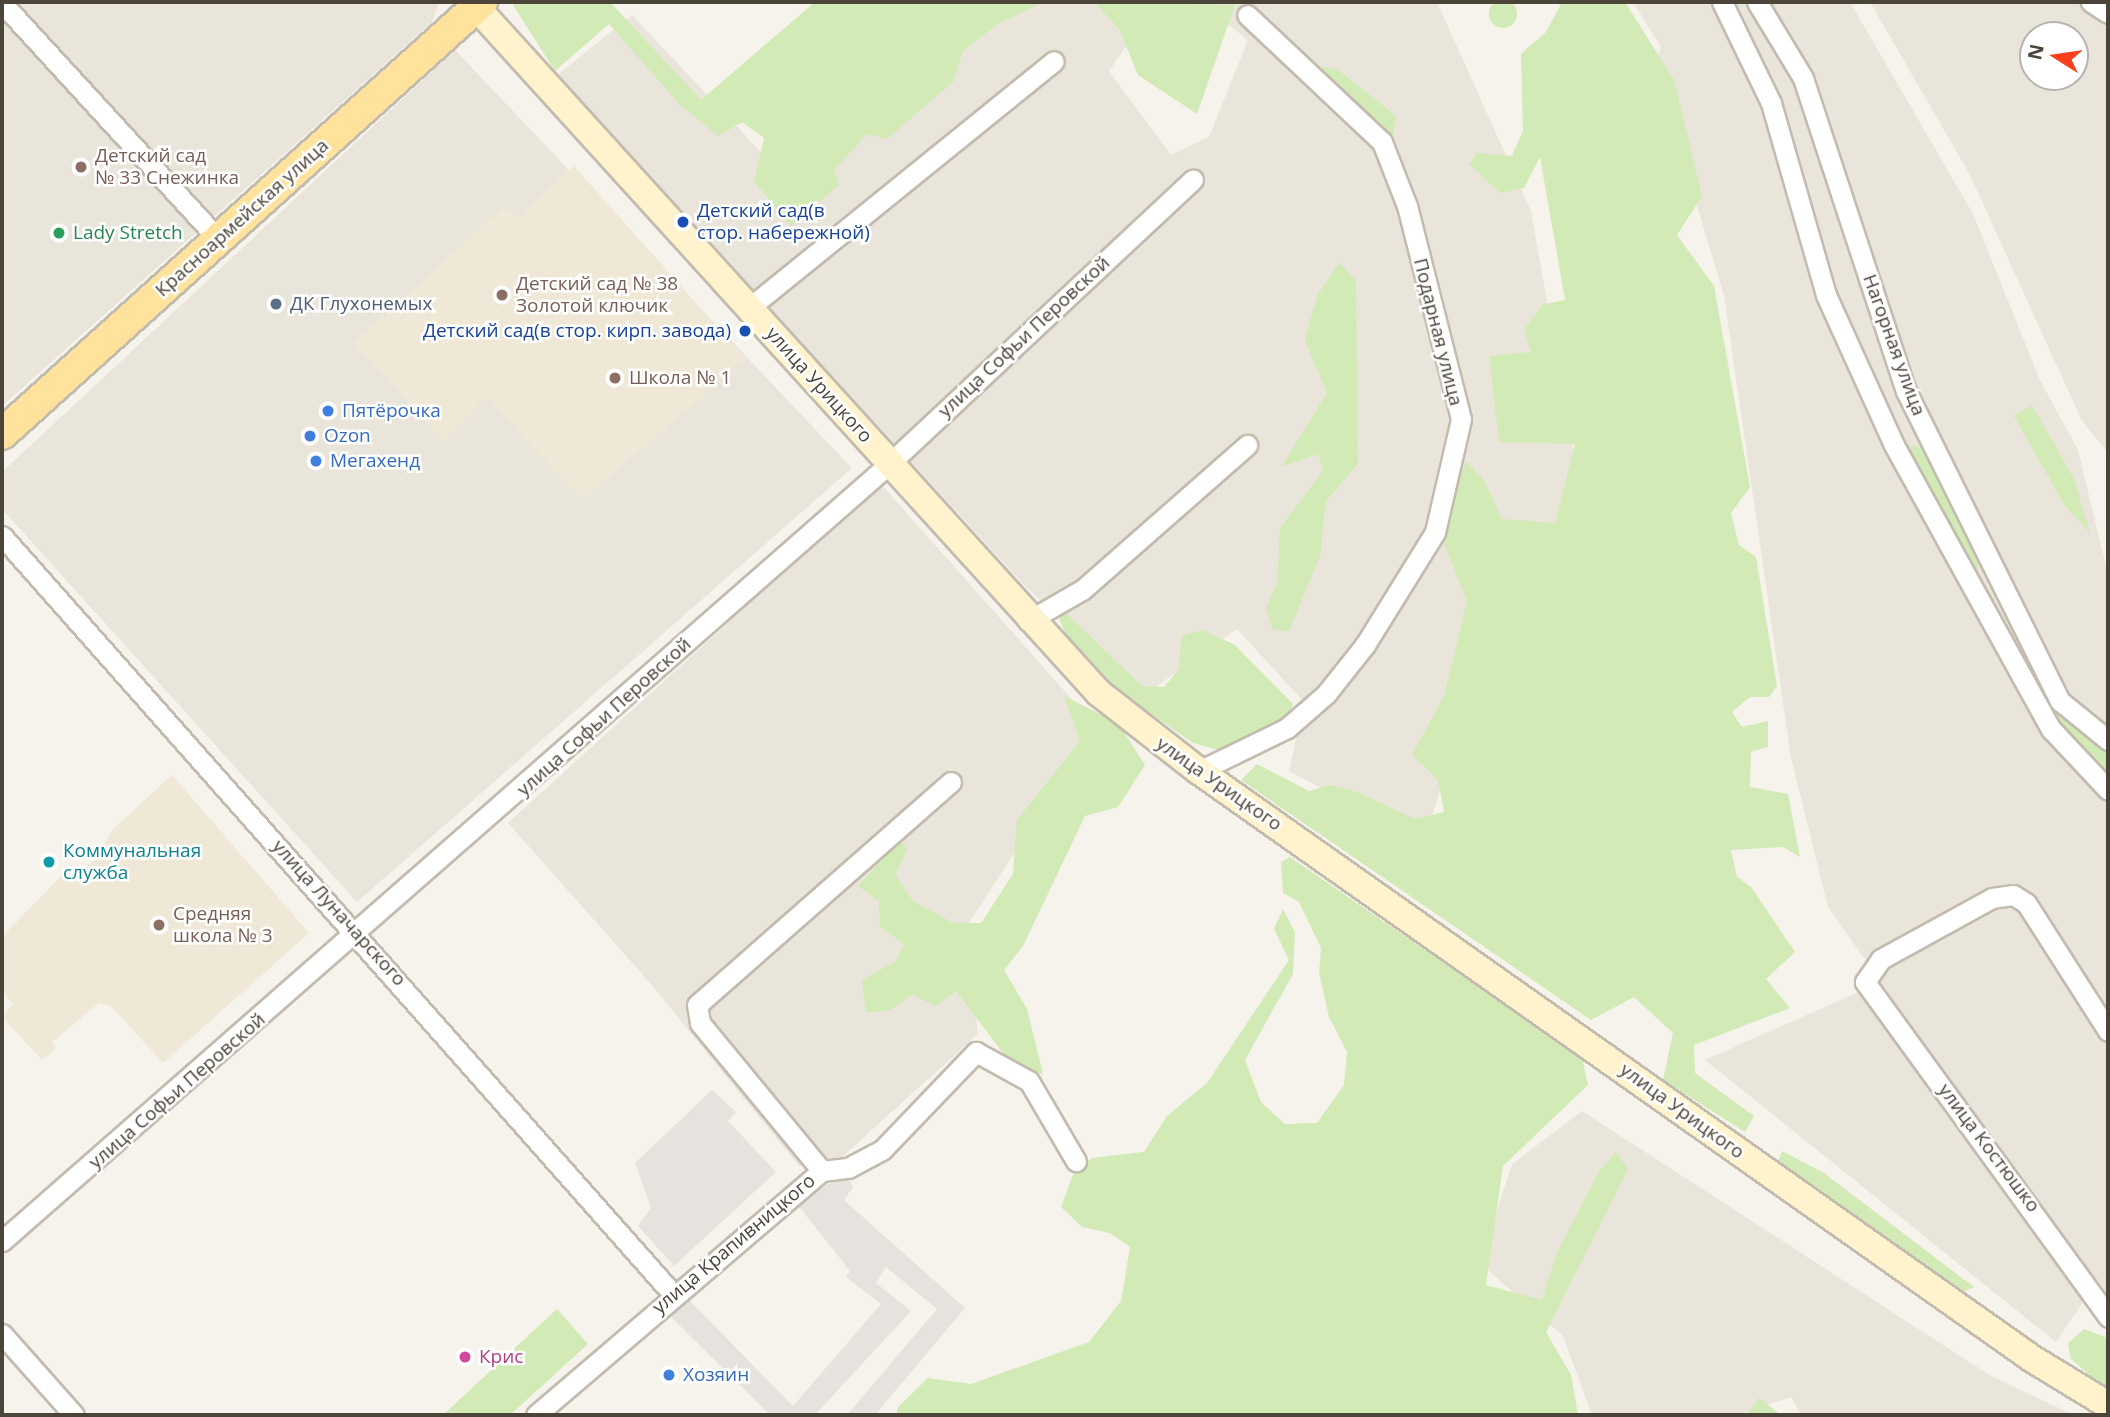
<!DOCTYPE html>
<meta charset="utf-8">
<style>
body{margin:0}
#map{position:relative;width:2110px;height:1417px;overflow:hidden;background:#f6f3ec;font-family:"Open Sans",sans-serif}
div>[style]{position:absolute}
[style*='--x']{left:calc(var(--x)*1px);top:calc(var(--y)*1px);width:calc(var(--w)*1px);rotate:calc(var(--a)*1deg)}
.residential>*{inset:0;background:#eae5da}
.industrial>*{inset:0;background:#e6e2dd}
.education>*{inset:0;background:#efe8d6}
.green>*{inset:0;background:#d2eab5}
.round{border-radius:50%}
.roads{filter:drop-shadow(2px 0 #c2bbae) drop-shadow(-2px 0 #c2bbae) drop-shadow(0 2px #c2bbae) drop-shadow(0 -2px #c2bbae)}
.minor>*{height:19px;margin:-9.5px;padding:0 9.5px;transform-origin:9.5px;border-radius:9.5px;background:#fff}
.secondary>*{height:26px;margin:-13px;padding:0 13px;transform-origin:13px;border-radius:13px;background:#fff3cd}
.primary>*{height:30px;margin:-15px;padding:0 15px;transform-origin:15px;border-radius:15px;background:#ffe39c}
.dots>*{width:19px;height:19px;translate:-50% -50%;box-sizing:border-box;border:4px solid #fff;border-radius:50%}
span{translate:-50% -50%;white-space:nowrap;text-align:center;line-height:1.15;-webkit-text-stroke:5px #fff;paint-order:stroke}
.education-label{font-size:19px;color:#785e54}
.left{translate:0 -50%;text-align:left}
.transit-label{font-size:19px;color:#164399}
.right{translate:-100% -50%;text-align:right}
.street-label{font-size:19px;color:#4b4439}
.leisure-label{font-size:19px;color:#27864d}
.service-label{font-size:19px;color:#4e5e75}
.shop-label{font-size:19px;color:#366cbe}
.culture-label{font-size:19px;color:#0d838f}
.hotel-label{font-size:19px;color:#b23c85}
.frame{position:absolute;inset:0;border:4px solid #4b4439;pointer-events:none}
.north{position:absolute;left:2019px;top:21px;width:70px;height:70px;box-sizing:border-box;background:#fff;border:2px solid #b7b4b0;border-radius:50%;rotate:282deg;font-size:19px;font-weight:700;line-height:28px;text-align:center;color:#4b4439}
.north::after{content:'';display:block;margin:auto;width:24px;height:32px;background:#fc3f1d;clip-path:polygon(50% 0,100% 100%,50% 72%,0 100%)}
</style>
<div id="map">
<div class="residential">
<div style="clip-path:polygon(2px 2px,438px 2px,439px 3px,432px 22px,2px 406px)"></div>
<div style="clip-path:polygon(1015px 2px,1107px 2px,1138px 29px,1109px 71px,1171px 155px,1209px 137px,1248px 40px,1200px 2px,1437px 2px,1531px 211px,1577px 470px,1505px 665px,1450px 760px,1429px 825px,1395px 827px,1289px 771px,1304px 702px,1237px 629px,1143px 696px,1025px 586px,556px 76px,632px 15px,790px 183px)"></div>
<div style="clip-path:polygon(1633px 2px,1850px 2px,1973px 214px,2040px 380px,2078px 450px,2108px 575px,2108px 1296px,2098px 1280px,2056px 1342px,1705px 1060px,1881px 982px,1828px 907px,1791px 758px,1724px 296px,1655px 65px,1661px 47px)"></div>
<div style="clip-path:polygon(evenodd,1870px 2px,2108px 2px,2108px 453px,2082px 421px,1970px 175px,1870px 2px,2033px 35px,2075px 35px,2075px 77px,2033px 77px,2033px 35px)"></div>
<div style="clip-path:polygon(455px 50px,852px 468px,357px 902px,2px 509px,2px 472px)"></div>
<div style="clip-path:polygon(881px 484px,1091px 721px,1086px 742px,967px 926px,978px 1034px,842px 1157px,799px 1166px,651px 984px,508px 823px)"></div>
<div style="clip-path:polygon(1582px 1111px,1991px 1376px,2074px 1415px,1801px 1415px,1791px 1397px,1737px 1415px,1592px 1415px,1563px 1336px,1480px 1263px,1512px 1164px)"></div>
</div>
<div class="industrial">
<div style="clip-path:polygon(712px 1090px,736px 1112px,728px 1121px,776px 1172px,674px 1266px,638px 1226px,651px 1208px,635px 1163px)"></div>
<div style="clip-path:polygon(846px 1173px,853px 1187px,844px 1200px,965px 1308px,875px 1415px,847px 1415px,937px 1309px,886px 1267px,876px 1283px,911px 1311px,815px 1415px,770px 1415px,671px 1317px,689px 1300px,793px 1406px,881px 1304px,846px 1277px,850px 1271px,797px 1204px)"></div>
</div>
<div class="education">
<div style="clip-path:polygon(574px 166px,746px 359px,583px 499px,485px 397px,444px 441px,354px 343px,504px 207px,517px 217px)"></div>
<div style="clip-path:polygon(172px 775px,309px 933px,163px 1063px,111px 1006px,99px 1003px,52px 1042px,56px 1048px,42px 1060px,2px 1017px,13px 1004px,2px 991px,2px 937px,64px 873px,71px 880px,96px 858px,113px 829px)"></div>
</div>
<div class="green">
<div class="round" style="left:1489px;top:0;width:28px;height:28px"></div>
<div style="clip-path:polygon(517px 2px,610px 2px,701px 100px,815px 2px,1043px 2px,998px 24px,963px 51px,953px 82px,887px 139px,867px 134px,834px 170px,839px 185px,791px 226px,754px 181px,764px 138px,742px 122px,718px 136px,680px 105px,609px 24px,555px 71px,513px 5px)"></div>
<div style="clip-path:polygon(1094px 2px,1235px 5px,1197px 114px,1138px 75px,1119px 29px)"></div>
<div style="clip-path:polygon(1562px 2px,1625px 2px,1674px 80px,1702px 196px,1677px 235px,1714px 286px,1750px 487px,1731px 513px,1739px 545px,1756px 557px,1777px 686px,1769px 697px,1750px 697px,1732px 712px,1742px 727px,1768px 721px,1768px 747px,1751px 752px,1750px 787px,1788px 794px,1800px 857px,1783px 847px,1731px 850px,1737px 877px,1751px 887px,1795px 952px,1766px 979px,1790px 1008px,1694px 1045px,1695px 1073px,1754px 1116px,1745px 1132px,1663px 1080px,1673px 1033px,1634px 997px,1591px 1020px,1241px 780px,1257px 764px,1309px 791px,1329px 785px,1355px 791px,1415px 819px,1444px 812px,1438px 780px,1412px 755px,1444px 696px,1467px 601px,1445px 546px,1449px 506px,1466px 461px,1485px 482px,1502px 519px,1555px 523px,1575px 444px,1500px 442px,1496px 417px,1489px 356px,1531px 352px,1524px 330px,1543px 304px,1565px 300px,1540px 157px,1524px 188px,1500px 193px,1469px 164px,1477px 153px,1512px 156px,1523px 131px,1521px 54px,1546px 32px)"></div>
<div style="clip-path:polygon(1322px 66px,1338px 70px,1396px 116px,1392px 139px,1321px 75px)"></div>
<div style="clip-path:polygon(1339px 263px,1356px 281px,1358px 464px,1326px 501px,1320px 556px,1289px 631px,1273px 630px,1266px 608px,1277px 584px,1280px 528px,1323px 471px,1318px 454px,1281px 467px,1327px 393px,1305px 340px,1317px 296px)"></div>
<div style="clip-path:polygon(2032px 405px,2074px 479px,2090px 533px,2065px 506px,2014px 416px)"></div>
<div style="clip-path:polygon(1912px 445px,1925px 449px,1978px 555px,1978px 570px,1970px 573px,1909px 456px)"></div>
<div style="clip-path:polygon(1029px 601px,1045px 601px,1067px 614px,1142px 686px,1164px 687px,1179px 669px,1181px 636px,1203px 630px,1235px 645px,1293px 704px,1289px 716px,1218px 750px,1193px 743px,1113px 687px,1066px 636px,1059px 618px)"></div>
<div style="clip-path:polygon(2012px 632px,2053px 710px,2108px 751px,2108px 779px,2060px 730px,2018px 662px)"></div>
<div style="clip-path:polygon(1064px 696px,1118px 723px,1145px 765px,1118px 807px,1085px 816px,1023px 946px,1004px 970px,1027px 1009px,1043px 1074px,1012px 1065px,956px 991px,936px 1006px,912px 995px,889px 1011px,866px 1012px,862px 980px,896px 961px,904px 944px,880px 927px,879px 901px,858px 886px,900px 840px,907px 849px,895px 875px,913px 901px,953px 923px,981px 923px,1013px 874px,1017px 820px,1080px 741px)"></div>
<div style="clip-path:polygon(1290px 857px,1582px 1058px,1588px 1085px,1503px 1166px,1486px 1285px,1542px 1300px,1557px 1253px,1599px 1171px,1616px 1152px,1628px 1169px,1546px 1332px,1571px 1375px,1578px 1415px,897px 1415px,897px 1408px,928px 1378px,971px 1384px,1089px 1342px,1121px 1301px,1130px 1247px,1110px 1233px,1082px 1227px,1061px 1207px,1073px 1175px,1092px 1158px,1144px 1152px,1167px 1116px,1207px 1083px,1289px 960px,1274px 929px,1283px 909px,1295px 932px,1293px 974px,1245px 1060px,1261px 1102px,1285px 1124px,1317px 1123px,1344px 1085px,1347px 1052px,1329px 1017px,1319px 973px,1321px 948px,1299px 902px,1283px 893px,1281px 862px)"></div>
<div style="clip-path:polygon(1782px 1151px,1824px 1173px,1974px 1287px,1959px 1294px,1778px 1161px)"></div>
<div style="clip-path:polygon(557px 1309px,588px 1344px,510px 1415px,443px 1415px)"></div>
<div style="clip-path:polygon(2084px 1329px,2108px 1338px,2108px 1391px,2071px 1359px,2068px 1343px)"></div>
<div style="clip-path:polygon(1759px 1398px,1781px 1415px,1746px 1415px)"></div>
</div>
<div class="roads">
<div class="minor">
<div style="--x:1722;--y:2;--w:112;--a:64.1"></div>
<div style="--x:1771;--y:103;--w:200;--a:74"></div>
<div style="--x:1826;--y:295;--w:165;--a:65.6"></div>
<div style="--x:1894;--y:445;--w:325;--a:61.1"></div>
<div style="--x:2051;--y:729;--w:83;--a:46.9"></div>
<div style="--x:1757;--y:2;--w:89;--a:58.8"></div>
<div style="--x:1803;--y:78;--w:330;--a:71.8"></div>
<div style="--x:1906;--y:391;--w:346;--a:63.6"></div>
<div style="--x:2060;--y:701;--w:62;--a:39.1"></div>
<div style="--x:2091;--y:2;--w:20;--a:33"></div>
<div style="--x:2;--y:3;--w:320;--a:47.5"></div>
<div style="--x:749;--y:308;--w:392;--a:-39"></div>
<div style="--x:2;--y:536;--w:1011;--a:48.49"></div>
<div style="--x:1028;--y:621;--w:62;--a:-29.9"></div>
<div style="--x:1082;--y:590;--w:220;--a:-41.3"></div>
<div style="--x:1199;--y:771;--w:98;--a:-26"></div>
<div style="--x:1287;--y:728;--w:52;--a:-41.1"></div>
<div style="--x:1326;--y:694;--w:63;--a:-51.5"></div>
<div style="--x:1365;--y:645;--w:133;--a:-58.2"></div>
<div style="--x:1435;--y:532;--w:116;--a:-77"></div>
<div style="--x:1461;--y:419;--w:220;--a:-104.2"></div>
<div style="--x:1407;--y:206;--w:69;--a:-111.3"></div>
<div style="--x:1382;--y:142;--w:185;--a:-136.7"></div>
<div style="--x:2108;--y:1031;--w:152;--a:-122.6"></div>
<div style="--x:2026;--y:903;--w:15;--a:-148"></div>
<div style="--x:2013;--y:895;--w:21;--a:172"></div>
<div style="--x:1992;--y:898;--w:127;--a:151.2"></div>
<div style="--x:1881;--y:959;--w:28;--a:125"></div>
<div style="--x:1865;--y:982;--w:414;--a:54"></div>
<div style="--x:822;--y:1171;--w:192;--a:-129.5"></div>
<div style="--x:700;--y:1023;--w:18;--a:-99"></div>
<div style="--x:697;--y:1005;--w:338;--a:-41.3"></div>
<div style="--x:2;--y:1241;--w:1181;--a:-41.22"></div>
<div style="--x:890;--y:463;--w:415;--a:-43.1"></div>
<div style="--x:2;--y:1334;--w:108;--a:48.4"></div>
<div style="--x:536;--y:1415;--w:376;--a:-40.5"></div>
<div style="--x:822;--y:1171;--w:26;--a:-7"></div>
<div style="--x:848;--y:1168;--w:38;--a:-28"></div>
<div style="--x:882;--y:1150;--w:136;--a:-46.2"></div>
<div style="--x:976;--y:1052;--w:60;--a:28.7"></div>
<div style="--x:1029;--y:1081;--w:93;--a:59.6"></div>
</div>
<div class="secondary">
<div style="--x:476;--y:7;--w:927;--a:47.76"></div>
<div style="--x:1099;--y:693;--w:127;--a:38"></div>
<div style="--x:1199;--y:771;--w:1018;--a:35.2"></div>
<div style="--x:2031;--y:1358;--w:90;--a:31.4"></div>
</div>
<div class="primary">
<div style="--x:2;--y:434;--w:646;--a:-41.99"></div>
</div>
</div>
<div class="dots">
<div style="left:81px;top:167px;background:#8d6e63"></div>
<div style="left:683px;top:222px;background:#1a4fb4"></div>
<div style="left:59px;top:233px;background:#2e9e5b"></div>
<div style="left:502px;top:295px;background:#8d6e63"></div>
<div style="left:276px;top:304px;background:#5c6f8a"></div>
<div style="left:745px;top:331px;background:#1a4fb4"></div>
<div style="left:615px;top:378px;background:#8d6e63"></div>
<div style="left:328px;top:411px;background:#3f7fe0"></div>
<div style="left:310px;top:436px;background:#3f7fe0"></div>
<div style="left:316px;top:461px;background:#3f7fe0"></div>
<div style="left:49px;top:862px;background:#0f9aa8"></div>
<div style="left:159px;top:925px;background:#8d6e63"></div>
<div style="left:465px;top:1357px;background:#d1479c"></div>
<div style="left:669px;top:1375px;background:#3f7fe0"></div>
</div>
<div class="education-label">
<span class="left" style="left:95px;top:167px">Детский сад<br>№ 33 Снежинка</span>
<span class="left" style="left:516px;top:295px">Детский сад № 38<br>Золотой ключик</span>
<span class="left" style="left:629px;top:378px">Школа № 1</span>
<span class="left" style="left:173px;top:925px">Средняя<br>школа № 3</span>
</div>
<div class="transit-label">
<span class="left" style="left:697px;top:222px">Детский сад(в<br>стор. набережной)</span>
<span class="right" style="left:731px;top:331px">Детский сад(в стор. кирп. завода)</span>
</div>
<div class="street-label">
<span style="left:242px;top:218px;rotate:-42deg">Красноармейская улица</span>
<span style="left:1438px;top:332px;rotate:76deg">Подарная улица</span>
<span style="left:1024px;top:337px;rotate:-43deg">улица Софьи Перовской</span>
<span style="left:1894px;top:345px;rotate:70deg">Нагорная улица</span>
<span style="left:819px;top:385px;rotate:48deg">улица Урицкого</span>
<span style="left:604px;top:717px;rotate:-42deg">улица Софьи Перовской</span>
<span style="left:1219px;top:784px;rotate:35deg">улица Урицкого</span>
<span style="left:339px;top:913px;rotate:48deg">улица Луначарского</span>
<span style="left:177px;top:1091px;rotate:-41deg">улица Софьи Перовской</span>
<span style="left:1682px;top:1111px;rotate:36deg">улица Урицкого</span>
<span style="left:1989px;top:1148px;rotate:53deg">улица Костюшко</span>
<span style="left:734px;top:1244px;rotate:-40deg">улица Крапивницкого</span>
</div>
<div class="leisure-label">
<span class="left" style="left:73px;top:233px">Lady Stretch</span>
</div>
<div class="service-label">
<span class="left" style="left:290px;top:304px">ДК Глухонемых</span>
</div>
<div class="shop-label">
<span class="left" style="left:342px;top:411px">Пятёрочка</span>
<span class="left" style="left:324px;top:436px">Ozon</span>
<span class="left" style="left:330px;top:461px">Мегахенд</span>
<span class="left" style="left:683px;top:1375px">Хозяин</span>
</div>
<div class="culture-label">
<span class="left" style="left:63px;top:862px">Коммунальная<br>служба</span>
</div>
<div class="hotel-label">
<span class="left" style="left:479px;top:1357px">Крис</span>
</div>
<div class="frame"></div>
<div class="north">N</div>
</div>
